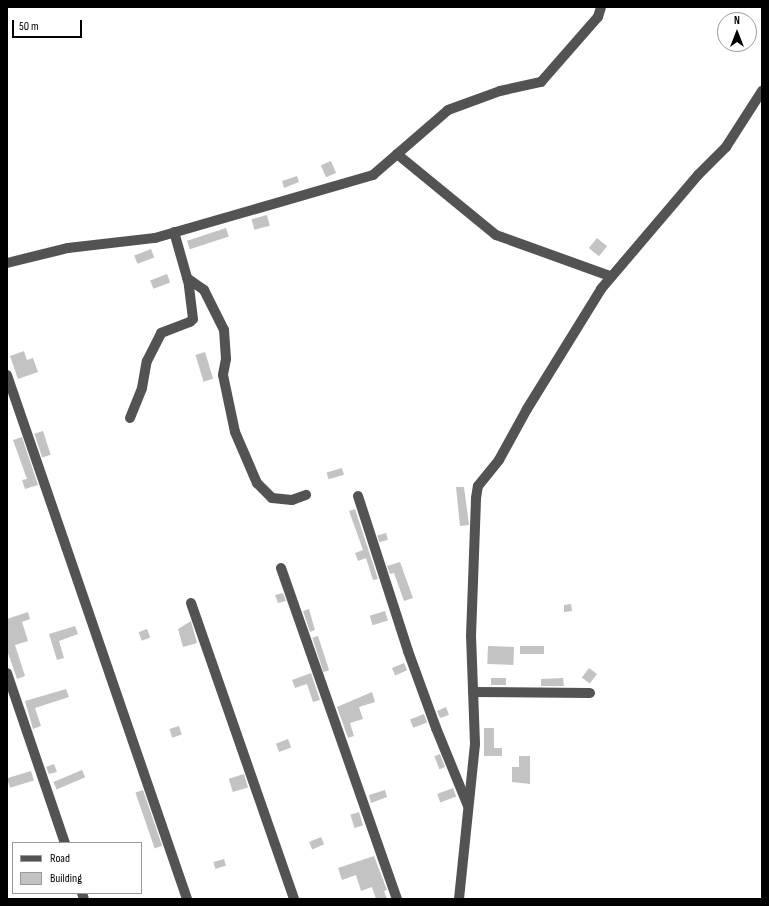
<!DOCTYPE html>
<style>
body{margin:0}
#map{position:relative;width:769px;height:906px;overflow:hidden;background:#fff;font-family:"Sofia Sans Condensed",sans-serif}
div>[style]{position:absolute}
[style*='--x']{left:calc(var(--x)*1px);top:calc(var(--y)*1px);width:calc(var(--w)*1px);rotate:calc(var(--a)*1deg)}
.building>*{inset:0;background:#c3c3c3;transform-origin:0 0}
.minor>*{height:10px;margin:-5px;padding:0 5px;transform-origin:5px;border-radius:5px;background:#535353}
span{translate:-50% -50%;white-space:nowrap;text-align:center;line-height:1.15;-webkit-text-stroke:3px #fff;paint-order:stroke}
.frame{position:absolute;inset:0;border:8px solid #000;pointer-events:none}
.legend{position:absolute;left:12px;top:842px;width:130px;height:52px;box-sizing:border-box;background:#fff;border:1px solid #999;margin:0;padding:5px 7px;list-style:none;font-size:12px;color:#000}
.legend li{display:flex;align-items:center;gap:8px;height:20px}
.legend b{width:20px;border:1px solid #999}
.north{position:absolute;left:717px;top:12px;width:40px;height:40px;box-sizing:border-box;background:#fff;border:1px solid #999;border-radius:50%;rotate:0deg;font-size:11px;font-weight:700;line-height:16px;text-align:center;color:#000}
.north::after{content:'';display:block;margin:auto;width:14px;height:18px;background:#000;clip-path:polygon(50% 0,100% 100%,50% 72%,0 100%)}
.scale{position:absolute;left:12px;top:20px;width:70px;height:18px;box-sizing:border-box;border:2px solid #000;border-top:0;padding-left:5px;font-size:12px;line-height:14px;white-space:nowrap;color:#000;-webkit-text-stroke:3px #fff;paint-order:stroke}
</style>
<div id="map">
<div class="building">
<div style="left:331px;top:161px;width:13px;height:11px;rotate:67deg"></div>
<div style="clip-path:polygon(297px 176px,299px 182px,284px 188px,282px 181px)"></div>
<div style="left:267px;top:215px;width:11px;height:16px;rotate:75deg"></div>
<div style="left:226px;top:228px;width:9px;height:41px;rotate:72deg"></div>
<div style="left:597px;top:238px;width:13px;height:13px;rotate:39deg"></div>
<div style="left:151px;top:249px;width:9px;height:18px;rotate:69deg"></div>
<div style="left:167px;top:274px;width:9px;height:18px;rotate:69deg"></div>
<div style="clip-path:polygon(24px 351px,27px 360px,33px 358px,38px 372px,18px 379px,10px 356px)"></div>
<div style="left:205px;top:352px;width:28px;height:10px;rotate:73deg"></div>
<div style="left:43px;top:431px;width:25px;height:9px;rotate:72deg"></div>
<div style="clip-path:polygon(22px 437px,38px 485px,25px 489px,22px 480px,27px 479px,13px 440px)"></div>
<div style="left:342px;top:468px;width:7px;height:16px;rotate:74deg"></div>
<div style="clip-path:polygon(456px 487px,464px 487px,469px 525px,460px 526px)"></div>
<div style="clip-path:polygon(355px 509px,378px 579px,373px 580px,366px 558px,358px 561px,355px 553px,363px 550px,349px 511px)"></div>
<div style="left:386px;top:533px;width:7px;height:9px;rotate:74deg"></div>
<div style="clip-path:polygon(400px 562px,413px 598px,404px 601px,394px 573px,390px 574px,387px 566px)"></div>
<div style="clip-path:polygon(283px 593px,286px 601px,278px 603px,275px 595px)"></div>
<div style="clip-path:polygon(571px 604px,572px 611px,564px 612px,564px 605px)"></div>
<div style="clip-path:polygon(309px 609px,315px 630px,310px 632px,303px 611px)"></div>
<div style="left:385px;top:611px;width:10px;height:16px;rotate:73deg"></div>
<div style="clip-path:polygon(28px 612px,30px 619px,22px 622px,28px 641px,15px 645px,25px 676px,17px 679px,7px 650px,7px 619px)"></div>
<div style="clip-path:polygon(191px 621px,197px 643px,183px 647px,178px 629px)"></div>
<div style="clip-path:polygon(75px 626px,78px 634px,59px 641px,64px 658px,57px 660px,49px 634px)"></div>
<div style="left:147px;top:629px;width:9px;height:9px;rotate:69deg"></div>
<div style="left:318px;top:636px;width:36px;height:6px;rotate:72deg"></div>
<div style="left:488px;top:646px;width:26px;height:18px;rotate:2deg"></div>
<div style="left:520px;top:646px;width:24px;height:8px"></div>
<div style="left:404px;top:663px;width:8px;height:13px;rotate:67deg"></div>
<div style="left:589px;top:668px;width:10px;height:12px;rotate:37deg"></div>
<div style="clip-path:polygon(311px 673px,320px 700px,313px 702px,307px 684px,295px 688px,292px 680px)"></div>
<div style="left:491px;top:678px;width:15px;height:7px"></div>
<div style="clip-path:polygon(563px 678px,564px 686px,541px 686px,541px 679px)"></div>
<div style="clip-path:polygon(66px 689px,69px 697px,35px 708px,41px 726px,33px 729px,25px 701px)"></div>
<div style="clip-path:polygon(372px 692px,375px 702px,359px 707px,363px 719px,350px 723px,354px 736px,348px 738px,337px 707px)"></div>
<div style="clip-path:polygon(446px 707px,449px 715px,440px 718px,437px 711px)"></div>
<div style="left:424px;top:714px;width:9px;height:15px;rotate:69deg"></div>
<div style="left:179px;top:726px;width:9px;height:10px;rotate:72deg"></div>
<div style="clip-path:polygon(484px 728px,494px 728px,494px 748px,502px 748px,502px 756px,484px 756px)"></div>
<div style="left:288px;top:739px;width:9px;height:13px;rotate:69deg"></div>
<div style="left:440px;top:754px;width:14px;height:6px;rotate:69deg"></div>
<div style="clip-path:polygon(519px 756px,530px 756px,530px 784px,512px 782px,512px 767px,519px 767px)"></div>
<div style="clip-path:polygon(54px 764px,57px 772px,49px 774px,46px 767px)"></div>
<div style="left:82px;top:770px;width:8px;height:31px;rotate:67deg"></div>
<div style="left:31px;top:771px;width:10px;height:25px;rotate:73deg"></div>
<div style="left:244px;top:774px;width:14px;height:16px;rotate:73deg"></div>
<div style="left:453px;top:788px;width:9px;height:17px;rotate:69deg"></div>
<div style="left:143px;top:790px;width:59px;height:8px;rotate:71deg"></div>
<div style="clip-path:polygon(385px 790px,387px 797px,371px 803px,369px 795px)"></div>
<div style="left:359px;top:812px;width:14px;height:9px;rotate:73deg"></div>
<div style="left:321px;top:837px;width:8px;height:13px;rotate:67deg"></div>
<div style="clip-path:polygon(374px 856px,387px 890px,384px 891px,387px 899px,376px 899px,372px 887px,361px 891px,356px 875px,342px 880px,338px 868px)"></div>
<div style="left:224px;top:859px;width:7px;height:11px;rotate:74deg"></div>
</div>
<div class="minor">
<div style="--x:397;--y:154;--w:128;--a:39.3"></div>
<div style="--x:496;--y:235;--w:121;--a:19.8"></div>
<div style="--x:7;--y:263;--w:63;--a:-13.8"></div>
<div style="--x:68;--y:248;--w:88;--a:-6.6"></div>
<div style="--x:155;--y:238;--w:227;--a:-16.1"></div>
<div style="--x:373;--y:175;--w:99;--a:-40.9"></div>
<div style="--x:448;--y:110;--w:55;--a:-20.1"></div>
<div style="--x:500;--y:91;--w:42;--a:-12.4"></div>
<div style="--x:541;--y:82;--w:86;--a:-48.8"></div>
<div style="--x:598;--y:17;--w:10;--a:-73"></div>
<div style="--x:187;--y:278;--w:21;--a:35"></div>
<div style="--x:204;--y:290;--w:45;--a:63.4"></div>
<div style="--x:224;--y:330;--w:29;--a:86"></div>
<div style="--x:226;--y:359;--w:16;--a:101"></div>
<div style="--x:223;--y:375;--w:58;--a:78.1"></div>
<div style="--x:235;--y:432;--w:56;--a:66.7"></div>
<div style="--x:257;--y:483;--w:21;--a:45"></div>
<div style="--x:272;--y:498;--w:20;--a:6"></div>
<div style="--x:292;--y:500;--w:15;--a:-20"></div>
<div style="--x:7;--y:375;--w:554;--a:71.04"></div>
<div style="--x:130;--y:418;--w:32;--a:-68"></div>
<div style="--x:142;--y:388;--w:27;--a:-80"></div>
<div style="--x:147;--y:361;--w:31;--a:-63"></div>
<div style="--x:161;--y:333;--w:31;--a:-21"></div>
<div style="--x:190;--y:322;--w:4;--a:-45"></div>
<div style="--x:193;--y:319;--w:38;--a:-97"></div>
<div style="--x:188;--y:281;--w:51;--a:-105.9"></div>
<div style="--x:358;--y:496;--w:163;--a:72.1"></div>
<div style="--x:408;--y:651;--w:82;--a:70"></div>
<div style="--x:436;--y:728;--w:84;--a:67.7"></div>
<div style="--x:281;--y:568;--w:351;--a:70.7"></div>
<div style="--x:191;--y:603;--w:313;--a:70.8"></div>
<div style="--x:7;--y:673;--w:180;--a:71.2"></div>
<div style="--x:473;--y:692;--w:117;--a:0.5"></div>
<div style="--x:82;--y:893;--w:6;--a:72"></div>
<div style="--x:459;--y:899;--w:156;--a:-84.1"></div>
<div style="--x:475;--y:744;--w:108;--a:-92.1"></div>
<div style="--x:471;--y:636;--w:138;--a:-87.9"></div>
<div style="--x:476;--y:498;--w:12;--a:-81"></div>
<div style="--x:478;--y:486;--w:33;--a:-51"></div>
<div style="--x:499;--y:460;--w:58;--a:-61.2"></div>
<div style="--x:527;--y:409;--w:141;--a:-58.3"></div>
<div style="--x:601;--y:289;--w:150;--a:-49.6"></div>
<div style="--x:698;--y:175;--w:40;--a:-45"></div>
<div style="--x:726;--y:147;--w:67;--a:-57.3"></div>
</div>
<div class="frame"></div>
<ul class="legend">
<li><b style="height:5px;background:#535353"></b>Road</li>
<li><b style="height:11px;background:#c3c3c3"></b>Building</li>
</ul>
<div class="north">N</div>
<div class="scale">50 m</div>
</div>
